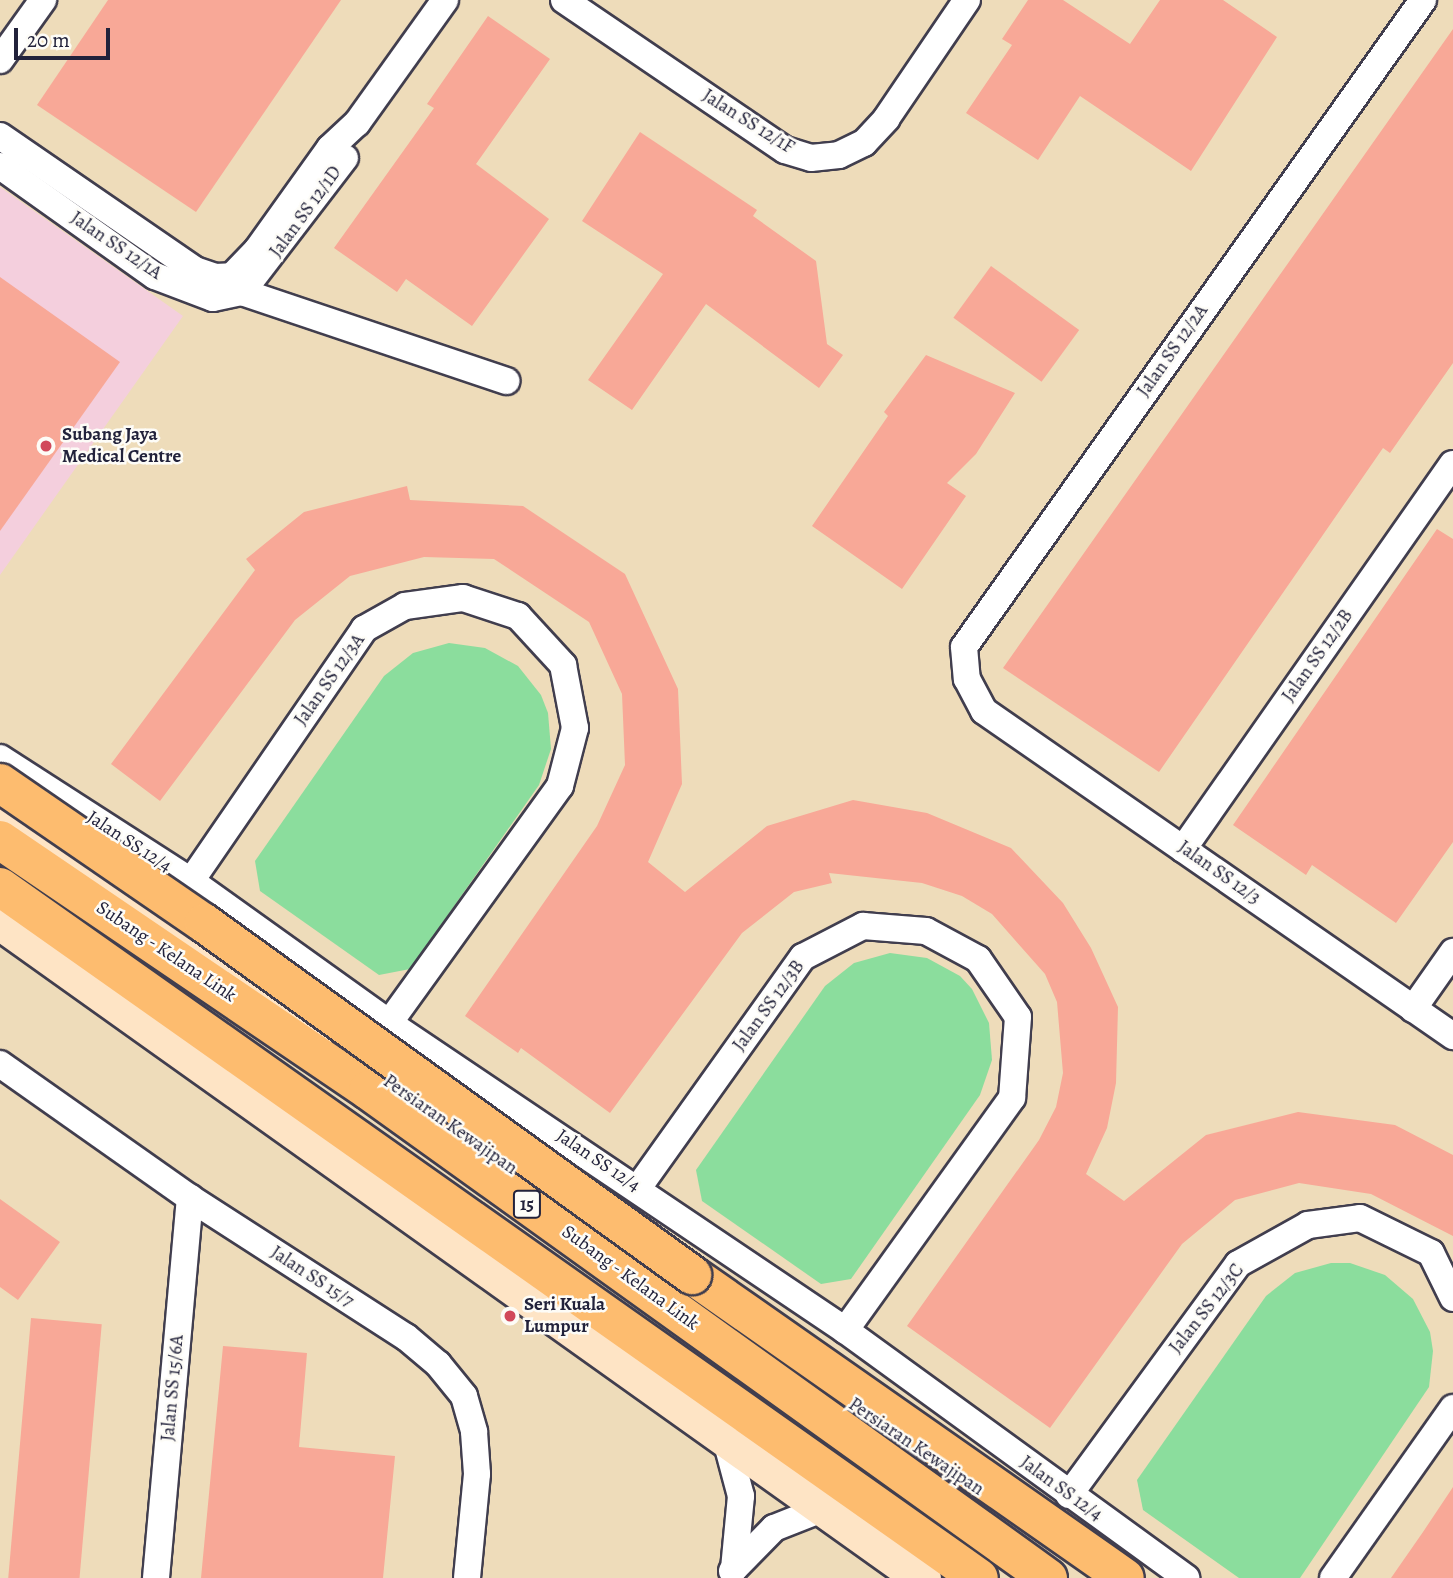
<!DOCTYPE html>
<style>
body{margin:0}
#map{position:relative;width:1453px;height:1578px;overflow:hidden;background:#eedcba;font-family:Alegreya,serif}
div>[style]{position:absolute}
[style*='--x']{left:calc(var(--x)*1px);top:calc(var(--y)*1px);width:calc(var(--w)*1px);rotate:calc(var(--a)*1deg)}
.built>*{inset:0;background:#f4cfdd}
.green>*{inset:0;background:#8bdd9d}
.building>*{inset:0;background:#f8a897;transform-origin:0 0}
.roads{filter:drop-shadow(2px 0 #413e4e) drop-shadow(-2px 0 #413e4e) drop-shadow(0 2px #413e4e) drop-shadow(0 -2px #413e4e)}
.minor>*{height:26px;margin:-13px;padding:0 13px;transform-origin:13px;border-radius:13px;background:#fff}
.secondary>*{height:37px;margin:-18.5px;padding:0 18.5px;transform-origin:18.5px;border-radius:18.5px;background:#fee4c5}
.primary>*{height:38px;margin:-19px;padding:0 19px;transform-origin:19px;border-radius:19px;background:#fdbc6f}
.bridges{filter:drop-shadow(2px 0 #413e4e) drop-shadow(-2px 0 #413e4e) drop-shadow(0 2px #413e4e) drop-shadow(0 -2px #413e4e)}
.primary-bridge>*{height:38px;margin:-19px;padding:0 19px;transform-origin:19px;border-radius:19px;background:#fdbc6f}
.dots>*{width:19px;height:19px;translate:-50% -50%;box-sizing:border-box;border:4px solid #fdfcf7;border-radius:50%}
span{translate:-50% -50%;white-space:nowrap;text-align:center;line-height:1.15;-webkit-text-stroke:5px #fdfcf7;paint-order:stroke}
.shield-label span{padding:2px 5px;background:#fdfcf7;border:2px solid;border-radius:5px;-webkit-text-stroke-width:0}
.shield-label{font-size:18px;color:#22223b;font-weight:700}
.street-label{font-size:19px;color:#22223b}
.poi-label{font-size:19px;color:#22223b;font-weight:700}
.left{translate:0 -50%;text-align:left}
.scale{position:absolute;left:14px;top:28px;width:96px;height:32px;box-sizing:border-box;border:4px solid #22223b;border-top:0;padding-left:9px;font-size:21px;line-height:24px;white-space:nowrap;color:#22223b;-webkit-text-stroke:5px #fdfcf7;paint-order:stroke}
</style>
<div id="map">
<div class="built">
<div style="clip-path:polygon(0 187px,183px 316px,0 575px)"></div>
</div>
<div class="green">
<div style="clip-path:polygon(449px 643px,485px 648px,518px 666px,541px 695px,548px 713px,551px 749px,539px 785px,410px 969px,379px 975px,260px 891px,255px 861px,384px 676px,413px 653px)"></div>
<div style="clip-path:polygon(890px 953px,927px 958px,960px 976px,972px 989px,989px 1023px,992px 1060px,980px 1095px,851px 1279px,821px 1284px,702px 1201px,696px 1170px,825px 986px,854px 963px)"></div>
<div style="clip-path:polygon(1331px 1263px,1350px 1263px,1385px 1275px,1413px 1299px,1430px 1332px,1433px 1351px,1429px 1387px,1300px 1578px,1239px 1578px,1143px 1510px,1137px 1480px,1266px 1296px,1295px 1273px)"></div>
</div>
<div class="building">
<div style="clip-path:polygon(108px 0,341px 0,196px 212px,37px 105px)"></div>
<div style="clip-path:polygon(1028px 0,1063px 0,1130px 44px,1160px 0,1223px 0,1277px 37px,1191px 171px,1080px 96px,1038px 160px,966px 113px,1012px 45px,1002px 39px)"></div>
<div style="clip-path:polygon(488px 16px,550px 59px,476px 164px,549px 219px,472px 326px,406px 279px,397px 292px,334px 248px,434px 108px,427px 104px)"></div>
<div style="clip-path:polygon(1453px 29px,1453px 363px,1390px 453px,1383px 448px,1159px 772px,1003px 668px)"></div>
<div style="clip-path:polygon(640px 132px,757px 210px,753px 216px,816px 261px,827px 344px,843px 355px,819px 388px,706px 304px,632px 410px,588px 380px,663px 274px,582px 221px)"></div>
<div style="left:991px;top:266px;width:109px;height:64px;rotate:36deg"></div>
<div style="clip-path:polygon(0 277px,120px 362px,0 531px)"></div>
<div style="clip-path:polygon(926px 355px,1015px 393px,976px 454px,947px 483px,966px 496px,902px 589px,812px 526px,888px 416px,884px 412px)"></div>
<div style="clip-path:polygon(407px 486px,410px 500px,523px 506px,625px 574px,678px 689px,682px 784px,648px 862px,685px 892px,767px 826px,853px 800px,927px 813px,1011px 848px,1063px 903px,1091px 948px,1118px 1007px,1116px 1083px,1107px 1128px,1086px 1174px,1124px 1201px,1206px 1135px,1298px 1112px,1395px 1125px,1453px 1155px,1453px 1236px,1371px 1194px,1299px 1183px,1235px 1200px,1182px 1244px,1050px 1428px,907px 1326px,1039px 1140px,1056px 1107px,1063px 1073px,1057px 1002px,1045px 974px,992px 914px,962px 896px,922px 883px,829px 873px,832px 883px,794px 892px,742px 933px,610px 1113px,521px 1048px,518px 1053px,465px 1016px,597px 826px,625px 765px,622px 694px,589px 622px,494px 559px,424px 557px,350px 576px,295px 620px,160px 801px,111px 764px,255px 570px,246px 559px,304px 512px)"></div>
<div style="clip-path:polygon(1437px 529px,1453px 539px,1453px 842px,1396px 923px,1312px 865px,1306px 875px,1233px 825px)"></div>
<div style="clip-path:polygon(0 1199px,60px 1242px,18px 1300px,0 1287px)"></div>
<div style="left:31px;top:1318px;width:71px;height:261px;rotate:5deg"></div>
<div style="clip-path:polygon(223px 1346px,307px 1353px,299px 1447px,395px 1456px,383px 1578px,201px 1578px)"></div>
<div style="clip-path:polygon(1453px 1487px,1453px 1578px,1391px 1578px,1423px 1532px)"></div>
</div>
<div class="roads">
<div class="minor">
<div style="--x:564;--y:0;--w:267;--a:34.2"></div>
<div style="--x:785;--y:150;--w:27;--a:17"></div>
<div style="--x:811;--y:158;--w:28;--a:-6"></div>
<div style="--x:839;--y:155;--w:28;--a:-26"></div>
<div style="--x:864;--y:143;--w:33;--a:-47"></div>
<div style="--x:886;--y:119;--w:144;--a:-55.8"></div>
<div style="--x:1423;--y:0;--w:793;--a:125.35"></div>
<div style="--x:964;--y:647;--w:32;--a:85"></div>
<div style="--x:967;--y:679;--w:36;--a:62"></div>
<div style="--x:984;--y:711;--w:571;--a:34.72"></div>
<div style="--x:0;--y:60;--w:74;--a:-54.4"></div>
<div style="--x:0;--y:136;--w:237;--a:34.5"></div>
<div style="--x:195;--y:270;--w:21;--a:19"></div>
<div style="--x:215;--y:277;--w:17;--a:-3"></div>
<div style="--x:0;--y:166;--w:190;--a:35.4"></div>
<div style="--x:155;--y:276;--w:62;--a:20.8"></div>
<div style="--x:213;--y:298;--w:30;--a:-12"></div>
<div style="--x:232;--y:276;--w:36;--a:-46"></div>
<div style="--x:257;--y:250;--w:125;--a:-54.4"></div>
<div style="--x:330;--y:148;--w:37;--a:-43"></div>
<div style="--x:357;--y:123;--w:151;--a:-54.4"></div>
<div style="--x:232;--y:276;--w:19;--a:58"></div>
<div style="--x:242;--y:292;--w:279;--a:18.6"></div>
<div style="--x:242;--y:292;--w:169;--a:-52.5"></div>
<div style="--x:0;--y:758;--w:227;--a:32.8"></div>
<div style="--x:191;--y:881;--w:244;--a:35.6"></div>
<div style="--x:389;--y:1023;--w:550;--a:33.95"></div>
<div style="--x:845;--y:1330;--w:422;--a:36"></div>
<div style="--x:1183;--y:849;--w:470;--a:-55"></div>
<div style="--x:191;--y:881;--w:306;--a:-55.5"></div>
<div style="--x:364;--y:629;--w:47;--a:-29.3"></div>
<div style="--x:405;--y:606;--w:59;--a:-7.9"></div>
<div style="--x:463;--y:598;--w:58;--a:18.1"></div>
<div style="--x:518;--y:616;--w:67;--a:47.4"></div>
<div style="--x:563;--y:665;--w:64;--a:79.2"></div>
<div style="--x:575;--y:728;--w:60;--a:104.5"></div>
<div style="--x:560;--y:786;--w:292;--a:125.8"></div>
<div style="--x:1413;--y:1009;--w:70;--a:-54.9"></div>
<div style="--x:0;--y:1064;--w:232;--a:35.2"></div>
<div style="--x:190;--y:1198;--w:257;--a:32.8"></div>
<div style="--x:406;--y:1337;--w:42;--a:40.2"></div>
<div style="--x:438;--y:1364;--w:41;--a:50.9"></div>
<div style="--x:464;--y:1396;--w:37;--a:74"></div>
<div style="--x:474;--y:1432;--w:42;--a:85.9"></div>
<div style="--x:477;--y:1474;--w:104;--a:95.5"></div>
<div style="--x:638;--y:1188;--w:284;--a:-54.5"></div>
<div style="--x:803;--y:957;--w:68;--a:-27.3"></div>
<div style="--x:863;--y:926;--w:63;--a:4.5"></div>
<div style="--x:926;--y:931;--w:59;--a:28.3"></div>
<div style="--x:978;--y:959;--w:70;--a:55.4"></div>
<div style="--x:1018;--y:1017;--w:81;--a:94.2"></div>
<div style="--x:1012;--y:1098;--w:286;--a:125.7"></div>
<div style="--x:726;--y:1440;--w:58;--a:75"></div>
<div style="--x:741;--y:1496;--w:73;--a:95.5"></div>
<div style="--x:1069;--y:1495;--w:286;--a:-53.8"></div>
<div style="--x:1238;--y:1264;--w:80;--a:-29.1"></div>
<div style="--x:1308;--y:1225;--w:52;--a:-7.7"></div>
<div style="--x:1360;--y:1218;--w:79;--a:26.2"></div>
<div style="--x:1431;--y:1253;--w:50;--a:63.9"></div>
<div style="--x:732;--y:1571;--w:60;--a:-45.7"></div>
<div style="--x:774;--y:1528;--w:52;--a:-21.6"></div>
<div style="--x:156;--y:1578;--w:382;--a:-84.9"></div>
<div style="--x:1333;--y:1578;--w:208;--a:-54.8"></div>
</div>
<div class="secondary">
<div style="--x:0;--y:813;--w:384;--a:34.7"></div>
<div style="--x:0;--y:921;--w:1132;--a:35.47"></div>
<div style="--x:406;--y:1095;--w:142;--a:34.4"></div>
</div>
<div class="primary">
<div style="--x:0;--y:840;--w:445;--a:34.2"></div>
<div style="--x:368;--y:1090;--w:837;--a:35.67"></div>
<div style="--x:0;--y:887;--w:1198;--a:35.22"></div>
<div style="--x:692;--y:1275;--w:528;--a:34.98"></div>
</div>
</div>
<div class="bridges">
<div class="primary-bridge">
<div style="--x:0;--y:783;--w:247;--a:34.5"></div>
<div style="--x:204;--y:923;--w:602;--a:35.8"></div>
</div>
</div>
<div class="dots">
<div style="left:46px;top:446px;background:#d1495b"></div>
<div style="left:510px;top:1316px;background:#d1495b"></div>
</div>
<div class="shield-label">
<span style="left:527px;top:1204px">15</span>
</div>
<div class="street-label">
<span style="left:748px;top:122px;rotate:32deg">Jalan SS 12/1F</span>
<span style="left:306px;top:212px;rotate:-54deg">Jalan SS 12/1D</span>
<span style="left:116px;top:246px;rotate:34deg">Jalan SS 12/1A</span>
<span style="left:1173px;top:351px;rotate:-55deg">Jalan SS 12/2A</span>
<span style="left:1318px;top:656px;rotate:-55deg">Jalan SS 12/2B</span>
<span style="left:330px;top:680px;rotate:-55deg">Jalan SS 12/3A</span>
<span style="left:129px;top:842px;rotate:33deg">Jalan SS 12/4</span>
<span style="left:1219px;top:873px;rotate:35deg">Jalan SS 12/3</span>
<span style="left:166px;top:952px;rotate:34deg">Subang - Kelana Link</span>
<span style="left:769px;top:1006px;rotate:-54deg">Jalan SS 12/3B</span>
<span style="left:450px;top:1125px;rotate:35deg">Persiaran Kewajipan</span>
<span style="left:598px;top:1161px;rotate:34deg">Jalan SS 12/4</span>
<span style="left:312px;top:1277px;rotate:33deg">Jalan SS 15/7</span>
<span style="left:630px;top:1278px;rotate:36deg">Subang - Kelana Link</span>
<span style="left:1207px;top:1309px;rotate:-52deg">Jalan SS 12/3C</span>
<span style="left:173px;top:1388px;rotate:-85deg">Jalan SS 15/6A</span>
<span style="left:916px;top:1447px;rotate:34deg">Persiaran Kewajipan</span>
<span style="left:1061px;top:1489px;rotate:36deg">Jalan SS 12/4</span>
</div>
<div class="poi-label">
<span class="left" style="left:62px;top:446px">Subang Jaya<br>Medical Centre</span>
<span class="left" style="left:524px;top:1316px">Seri Kuala<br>Lumpur</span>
</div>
<div class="scale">20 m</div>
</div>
